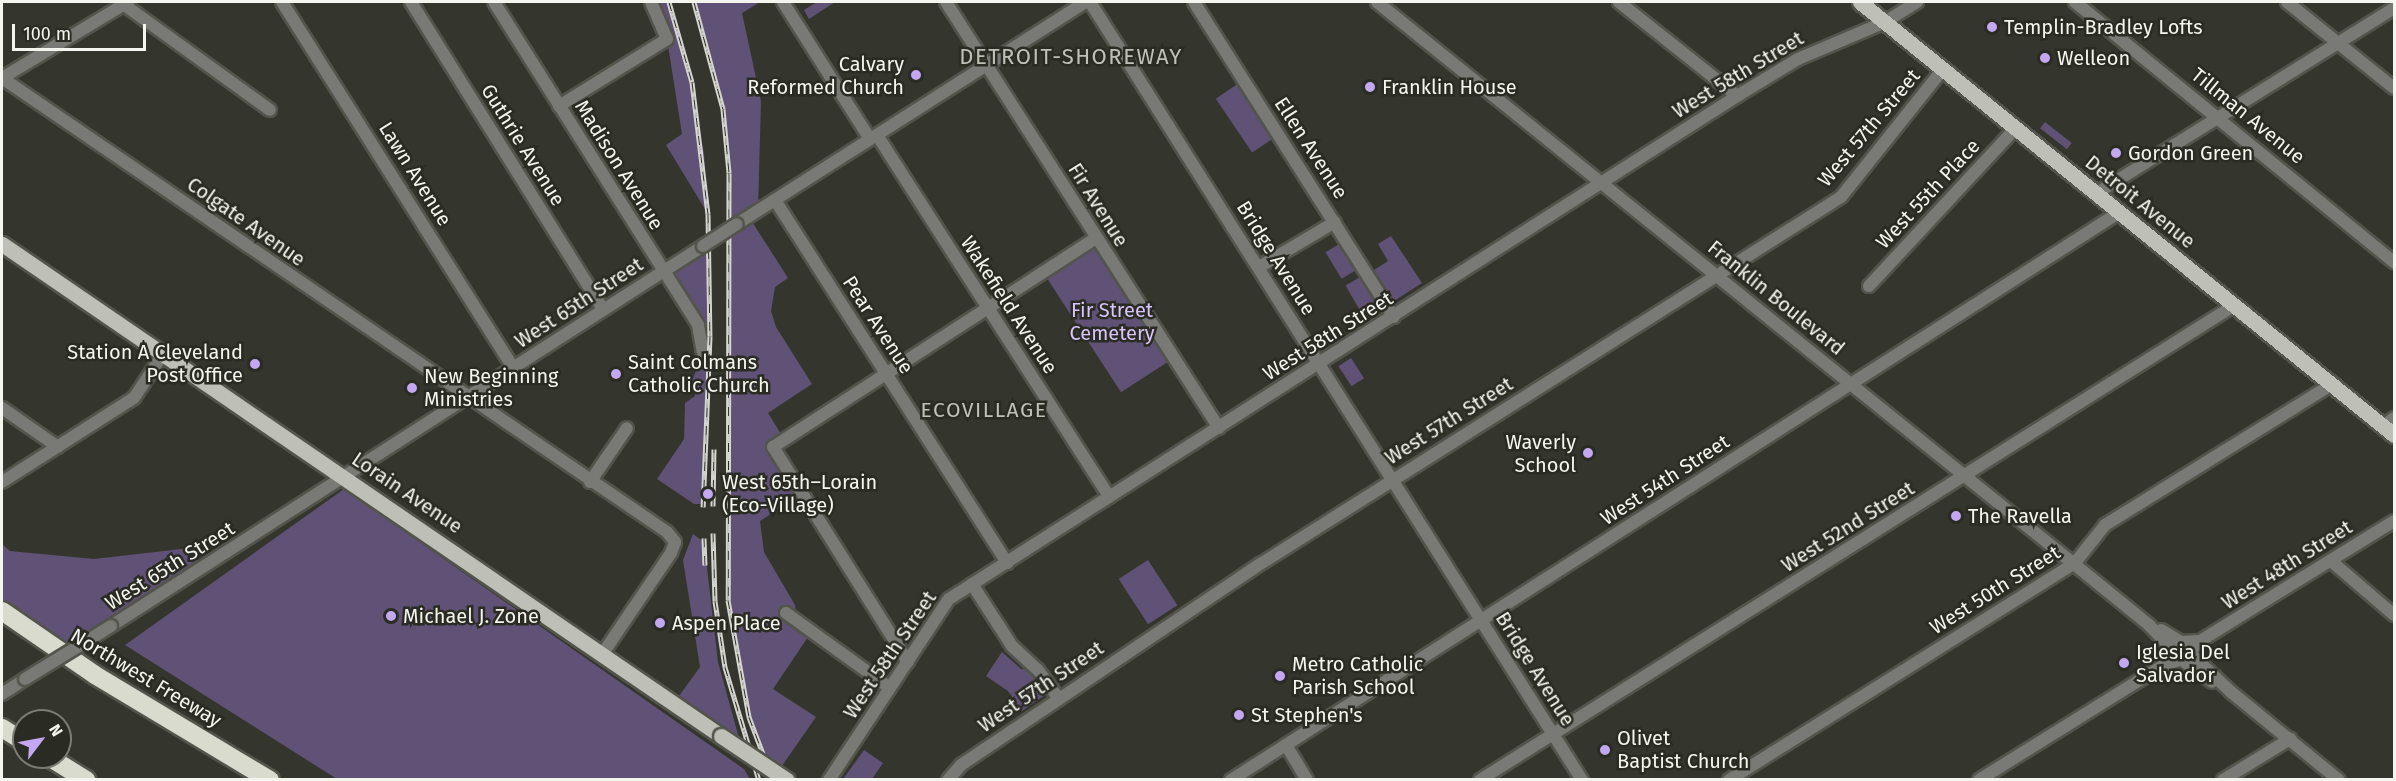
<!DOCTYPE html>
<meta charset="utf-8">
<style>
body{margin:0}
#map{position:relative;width:2396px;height:781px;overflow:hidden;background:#34352c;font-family:"Fira Sans",sans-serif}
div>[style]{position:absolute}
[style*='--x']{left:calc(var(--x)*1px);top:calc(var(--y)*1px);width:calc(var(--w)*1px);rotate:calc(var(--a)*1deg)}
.green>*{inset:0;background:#605177;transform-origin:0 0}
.roads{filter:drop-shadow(2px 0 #53544b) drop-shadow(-2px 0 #53544b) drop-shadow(0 2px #53544b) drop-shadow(0 -2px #53544b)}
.minor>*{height:12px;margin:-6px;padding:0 6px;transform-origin:6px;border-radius:6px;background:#797a75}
.major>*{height:15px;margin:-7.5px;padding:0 7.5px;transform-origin:7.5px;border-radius:7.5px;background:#bebfb6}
.highway>*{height:18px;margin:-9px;padding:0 9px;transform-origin:9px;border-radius:9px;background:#d9dbcf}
.rail>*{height:5px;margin-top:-2.5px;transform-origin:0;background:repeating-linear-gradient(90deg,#2a2b22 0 9px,#d5d6d0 0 18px);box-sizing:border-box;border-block:2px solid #d5d6d0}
.bridges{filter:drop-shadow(2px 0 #53544b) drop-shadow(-2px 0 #53544b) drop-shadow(0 2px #53544b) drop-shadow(0 -2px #53544b)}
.minor-bridge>*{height:12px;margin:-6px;padding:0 6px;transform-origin:6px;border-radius:6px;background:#797a75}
.major-bridge>*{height:15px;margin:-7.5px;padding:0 7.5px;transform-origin:7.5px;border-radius:7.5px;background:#bebfb6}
.dots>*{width:16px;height:16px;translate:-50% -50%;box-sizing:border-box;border:3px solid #2a2b22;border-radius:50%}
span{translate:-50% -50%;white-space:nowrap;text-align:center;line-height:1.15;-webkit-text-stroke:5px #2a2b22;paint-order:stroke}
.poi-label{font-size:20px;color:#f4f5ef}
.left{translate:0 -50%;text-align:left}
.right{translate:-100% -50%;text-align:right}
.street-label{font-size:20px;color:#f4f5ef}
.park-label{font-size:20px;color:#d9c4fc}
.neighbourhood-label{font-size:21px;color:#bfc1b6;letter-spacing:1.5px}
.quarter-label{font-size:22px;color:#bfc1b6;letter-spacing:1.5px}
.frame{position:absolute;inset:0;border:3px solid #f4f5ef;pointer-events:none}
.north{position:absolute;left:12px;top:709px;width:60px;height:60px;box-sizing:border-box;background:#2a2b22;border:2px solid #7b7c74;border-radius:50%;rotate:58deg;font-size:16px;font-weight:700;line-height:24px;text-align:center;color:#f4f5ef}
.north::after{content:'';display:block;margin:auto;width:21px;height:27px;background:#c4a7f1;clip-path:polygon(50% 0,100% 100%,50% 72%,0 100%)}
.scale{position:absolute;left:12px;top:24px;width:134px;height:27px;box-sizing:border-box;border:3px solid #f4f5ef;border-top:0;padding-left:8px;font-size:18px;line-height:21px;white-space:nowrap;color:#f4f5ef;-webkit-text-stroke:4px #2a2b22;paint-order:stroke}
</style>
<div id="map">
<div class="green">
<div style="clip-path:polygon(651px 2px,669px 2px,682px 42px,704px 153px,708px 214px,666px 145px,682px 134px,667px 39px)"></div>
<div style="clip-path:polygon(694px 2px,760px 2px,742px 13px,761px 101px,758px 211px,749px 217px,788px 278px,775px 287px,771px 311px,776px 327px,812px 384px,768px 413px,784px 439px,773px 447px,802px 494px,760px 521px,764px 552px,795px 605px,797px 620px,812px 631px,773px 689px,816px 717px,777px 773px,764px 759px,749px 717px,728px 600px,729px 173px,723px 109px)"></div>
<div style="clip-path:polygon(817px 2px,835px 2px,809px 19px,804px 10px)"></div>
<div style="left:1239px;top:83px;width:65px;height:28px;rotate:56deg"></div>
<div style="left:2045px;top:122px;width:34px;height:8px;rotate:38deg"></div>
<div style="clip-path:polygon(1391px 236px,1422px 283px,1394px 301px,1374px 270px,1388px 261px,1378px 244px)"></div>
<div style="left:1096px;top:238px;width:143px;height:63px;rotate:57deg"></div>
<div style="clip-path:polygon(709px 242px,703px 504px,694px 504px,657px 479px,684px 439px,685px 403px,695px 396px,692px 381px,703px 352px,701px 338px,663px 272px)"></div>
<div style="left:1341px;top:243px;width:31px;height:18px;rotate:59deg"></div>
<div style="left:1362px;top:276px;width:39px;height:19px;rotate:60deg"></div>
<div style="left:1351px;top:358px;width:24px;height:15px;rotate:57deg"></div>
<div style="clip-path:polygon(344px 489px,744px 769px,750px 779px,337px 779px,125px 645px)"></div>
<div style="clip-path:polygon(693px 534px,704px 542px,718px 662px,742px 749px,674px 703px,700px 667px,683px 560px)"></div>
<div style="clip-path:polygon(2px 544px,10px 551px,94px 559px,190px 548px,203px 569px,64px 655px,2px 611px)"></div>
<div style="left:1148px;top:560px;width:54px;height:35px;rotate:57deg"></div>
<div style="clip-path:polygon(1002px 652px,1021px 669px,1032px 670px,1048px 693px,1022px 711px,1008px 691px,986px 676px)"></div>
<div style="clip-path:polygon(864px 750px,883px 763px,872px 779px,843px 779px)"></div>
</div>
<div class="roads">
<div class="minor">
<div style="--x:282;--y:2;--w:433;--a:57.7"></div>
<div style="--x:411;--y:2;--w:362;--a:58"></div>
<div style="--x:494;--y:2;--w:382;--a:57.7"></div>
<div style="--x:698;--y:325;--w:27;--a:80"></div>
<div style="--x:783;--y:2;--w:162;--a:57.6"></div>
<div style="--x:946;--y:2;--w:506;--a:57.35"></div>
<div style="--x:1090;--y:2;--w:921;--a:57.69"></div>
<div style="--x:1194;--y:2;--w:373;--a:57.6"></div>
<div style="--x:1377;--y:2;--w:895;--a:38.88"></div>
<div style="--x:2074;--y:564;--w:97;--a:39.1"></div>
<div style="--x:2149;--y:625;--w:35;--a:46"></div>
<div style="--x:1619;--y:2;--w:151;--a:38.5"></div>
<div style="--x:2075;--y:2;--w:412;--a:39.2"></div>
<div style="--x:2287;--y:2;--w:137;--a:38.8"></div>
<div style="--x:123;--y:4;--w:181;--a:35.8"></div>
<div style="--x:2;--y:78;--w:805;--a:34.32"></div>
<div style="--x:667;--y:532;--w:13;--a:51"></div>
<div style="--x:675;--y:542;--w:12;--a:110"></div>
<div style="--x:671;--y:553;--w:121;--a:124.2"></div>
<div style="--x:2;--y:78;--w:147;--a:-31.1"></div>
<div style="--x:559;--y:106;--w:127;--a:-31.8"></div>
<div style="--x:667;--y:39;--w:40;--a:-113.4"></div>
<div style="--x:877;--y:135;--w:430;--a:57.3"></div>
<div style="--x:2097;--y:193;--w:350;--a:-31.9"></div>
<div style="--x:775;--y:200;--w:431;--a:57.4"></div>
<div style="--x:737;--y:224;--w:413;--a:-32.5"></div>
<div style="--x:1259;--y:267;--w:88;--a:-30.6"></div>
<div style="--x:1869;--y:286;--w:216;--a:-47.1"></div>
<div style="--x:2;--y:408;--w:68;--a:34.9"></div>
<div style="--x:2383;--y:426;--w:14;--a:-36"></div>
<div style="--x:2;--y:482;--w:156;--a:-32.5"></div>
<div style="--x:134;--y:398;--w:53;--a:-56.6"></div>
<div style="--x:590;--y:482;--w:65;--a:-55.6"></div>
<div style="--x:2331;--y:561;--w:83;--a:40.6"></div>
<div style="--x:972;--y:584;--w:74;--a:57.2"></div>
<div style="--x:1012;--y:646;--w:35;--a:43"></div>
<div style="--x:1038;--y:670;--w:36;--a:54"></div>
<div style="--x:786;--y:613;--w:128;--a:35.8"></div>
<div style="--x:111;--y:626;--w:703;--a:-32.7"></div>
<div style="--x:2161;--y:630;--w:23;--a:31"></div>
<div style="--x:2181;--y:642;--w:19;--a:-3"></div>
<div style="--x:2191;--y:651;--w:13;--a:-48"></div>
<div style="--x:2200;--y:641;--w:228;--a:-31.7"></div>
<div style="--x:2191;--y:654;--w:55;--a:43.5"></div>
<div style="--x:2231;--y:692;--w:139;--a:39.2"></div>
<div style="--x:2182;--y:660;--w:37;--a:36"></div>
<div style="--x:908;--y:662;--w:254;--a:-122.1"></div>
<div style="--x:773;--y:447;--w:385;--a:-32.9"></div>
<div style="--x:2;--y:694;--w:27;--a:-33"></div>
<div style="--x:1286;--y:745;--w:41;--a:59"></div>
<div style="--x:829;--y:780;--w:217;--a:-56.5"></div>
<div style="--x:949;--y:599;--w:935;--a:-32.55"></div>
<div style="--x:1737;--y:96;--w:71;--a:-31.2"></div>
<div style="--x:1798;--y:59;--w:95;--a:-23"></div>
<div style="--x:1885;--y:22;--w:38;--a:-32"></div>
<div style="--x:948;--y:780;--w:20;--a:-49"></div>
<div style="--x:961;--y:765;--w:362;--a:-33.9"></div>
<div style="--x:1262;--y:563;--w:685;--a:-32.3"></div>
<div style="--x:1841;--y:197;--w:164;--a:-51.4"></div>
<div style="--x:1231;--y:780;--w:1055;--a:-32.58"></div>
<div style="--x:1480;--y:780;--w:892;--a:-32.18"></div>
<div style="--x:1729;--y:780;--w:407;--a:-32.1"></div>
<div style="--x:2074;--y:564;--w:50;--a:-51.5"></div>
<div style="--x:2105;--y:525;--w:267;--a:-31.8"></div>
<div style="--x:1979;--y:780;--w:218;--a:-31.9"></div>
<div style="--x:2164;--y:665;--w:16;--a:-18"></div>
<div style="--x:2223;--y:780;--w:79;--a:-31.5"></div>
</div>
<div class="major">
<div style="--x:1860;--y:2;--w:687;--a:39.04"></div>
<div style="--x:2;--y:244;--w:871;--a:34.38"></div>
</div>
<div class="highway">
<div style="--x:2;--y:611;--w:113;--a:34.5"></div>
<div style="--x:95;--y:675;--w:204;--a:31"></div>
<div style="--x:2;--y:728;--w:26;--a:32"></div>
<div style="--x:49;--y:757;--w:44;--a:31.9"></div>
</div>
</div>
<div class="rail">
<div style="--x:669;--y:2;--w:83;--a:74"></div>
<div style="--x:692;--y:82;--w:133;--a:83.1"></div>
<div style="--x:708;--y:214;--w:122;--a:89.1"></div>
<div style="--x:710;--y:336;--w:171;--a:92.3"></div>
<div style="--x:694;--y:2;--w:111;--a:74.8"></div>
<div style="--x:723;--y:109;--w:64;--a:84.6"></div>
<div style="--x:729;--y:173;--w:427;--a:90.1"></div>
<div style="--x:728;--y:600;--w:119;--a:79.8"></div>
<div style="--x:749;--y:717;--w:67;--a:69.1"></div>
<div style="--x:713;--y:506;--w:57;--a:-89"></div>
<div style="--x:713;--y:533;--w:68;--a:88.3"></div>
<div style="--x:715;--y:601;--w:67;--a:81.4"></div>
<div style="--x:725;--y:667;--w:118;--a:73.3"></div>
<div style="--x:704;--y:538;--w:27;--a:88"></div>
</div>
<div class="bridges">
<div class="minor-bridge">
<div style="--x:703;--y:246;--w:40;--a:-32.9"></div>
<div style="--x:25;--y:679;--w:101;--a:-31.6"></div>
</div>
<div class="major-bridge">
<div style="--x:721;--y:736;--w:79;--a:33.7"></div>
</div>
</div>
<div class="dots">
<div style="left:1992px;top:27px;background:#c4a7f1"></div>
<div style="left:2045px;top:58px;background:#c4a7f1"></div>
<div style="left:916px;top:75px;background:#c4a7f1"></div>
<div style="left:1370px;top:87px;background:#c4a7f1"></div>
<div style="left:2116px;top:153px;background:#c4a7f1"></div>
<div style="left:255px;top:364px;background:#c4a7f1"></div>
<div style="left:616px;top:374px;background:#c4a7f1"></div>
<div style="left:412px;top:388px;background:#c4a7f1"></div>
<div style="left:1588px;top:453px;background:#c4a7f1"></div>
<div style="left:708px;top:494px;background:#c4a7f1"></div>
<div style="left:1956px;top:516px;background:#c4a7f1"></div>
<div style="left:391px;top:616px;background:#c4a7f1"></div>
<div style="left:660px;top:623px;background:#c4a7f1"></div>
<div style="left:2124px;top:663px;background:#c4a7f1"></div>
<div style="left:1280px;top:676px;background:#c4a7f1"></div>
<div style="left:1239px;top:715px;background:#c4a7f1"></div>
<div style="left:1605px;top:750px;background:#c4a7f1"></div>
</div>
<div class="poi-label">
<span class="left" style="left:2004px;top:27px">Templin-Bradley Lofts</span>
<span class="left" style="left:2057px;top:58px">Welleon</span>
<span class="right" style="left:904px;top:76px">Calvary<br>Reformed Church</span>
<span class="left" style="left:1382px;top:87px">Franklin House</span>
<span class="left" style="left:2128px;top:153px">Gordon Green</span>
<span class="right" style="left:243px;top:364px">Station A Cleveland<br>Post Office</span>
<span class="left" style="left:628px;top:374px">Saint Colmans<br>Catholic Church</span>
<span class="left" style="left:424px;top:388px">New Beginning<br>Ministries</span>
<span class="right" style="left:1576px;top:454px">Waverly<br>School</span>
<span class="left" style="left:722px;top:494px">West 65th–Lorain<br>(Eco-Village)</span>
<span class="left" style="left:1968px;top:516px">The Ravella</span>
<span class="left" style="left:403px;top:616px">Michael J. Zone</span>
<span class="left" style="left:672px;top:623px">Aspen Place</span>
<span class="left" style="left:2136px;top:664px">Iglesia Del<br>Salvador</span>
<span class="left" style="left:1292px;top:676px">Metro Catholic<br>Parish School</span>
<span class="left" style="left:1251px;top:715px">St Stephen's</span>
<span class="left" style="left:1617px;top:750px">Olivet<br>Baptist Church</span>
</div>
<div class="street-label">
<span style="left:1738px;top:75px;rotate:-31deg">West 58th Street</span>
<span style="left:2248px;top:116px;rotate:39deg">Tillman Avenue</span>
<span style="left:1869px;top:128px;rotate:-50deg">West 57th Street</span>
<span style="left:523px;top:145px;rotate:58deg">Guthrie Avenue</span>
<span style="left:1311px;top:148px;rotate:57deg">Ellen Avenue</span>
<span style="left:619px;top:165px;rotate:58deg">Madison Avenue</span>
<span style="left:415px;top:174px;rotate:58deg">Lawn Avenue</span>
<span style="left:1928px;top:194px;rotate:-47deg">West 55th Place</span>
<span style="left:2140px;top:202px;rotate:39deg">Detroit Avenue</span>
<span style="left:1098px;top:205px;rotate:58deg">Fir Avenue</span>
<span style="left:246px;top:222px;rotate:35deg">Colgate Avenue</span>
<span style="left:1276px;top:258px;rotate:58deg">Bridge Avenue</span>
<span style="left:1776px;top:298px;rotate:39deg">Franklin Boulevard</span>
<span style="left:579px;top:303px;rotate:-33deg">West 65th Street</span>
<span style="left:1009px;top:305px;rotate:57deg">Wakefield Avenue</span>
<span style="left:878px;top:325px;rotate:57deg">Pear Avenue</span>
<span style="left:1328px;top:336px;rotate:-32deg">West 58th Street</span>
<span style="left:1449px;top:421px;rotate:-32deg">West 57th Street</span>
<span style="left:1665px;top:480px;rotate:-33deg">West 54th Street</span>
<span style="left:407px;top:493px;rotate:34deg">Lorain Avenue</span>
<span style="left:1848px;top:527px;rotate:-32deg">West 52nd Street</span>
<span style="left:2287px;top:565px;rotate:-32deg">West 48th Street</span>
<span style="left:170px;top:566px;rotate:-32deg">West 65th Street</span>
<span style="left:1995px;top:590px;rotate:-32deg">West 50th Street</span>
<span style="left:890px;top:655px;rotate:-56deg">West 58th Street</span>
<span style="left:1535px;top:669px;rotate:58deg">Bridge Avenue</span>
<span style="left:146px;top:678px;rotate:31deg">Northwest Freeway</span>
<span style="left:1041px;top:687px;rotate:-34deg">West 57th Street</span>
</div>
<div class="park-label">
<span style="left:1112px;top:322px">Fir Street<br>Cemetery</span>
</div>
<div class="neighbourhood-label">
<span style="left:984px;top:410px">ECOVILLAGE</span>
</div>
<div class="quarter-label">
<span style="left:1071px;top:57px">DETROIT-SHOREWAY</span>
</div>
<div class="frame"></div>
<div class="north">N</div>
<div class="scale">100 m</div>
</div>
